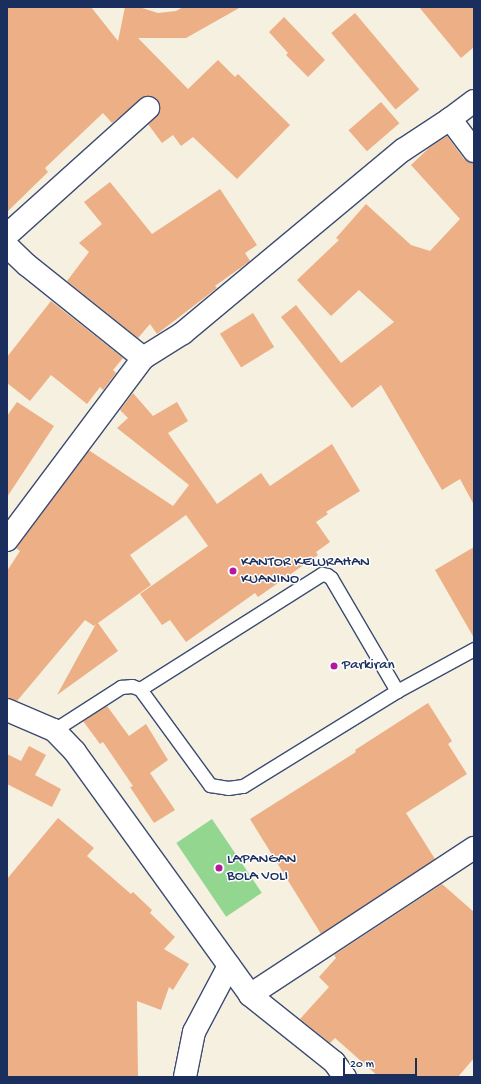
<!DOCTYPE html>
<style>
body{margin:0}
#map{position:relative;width:481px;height:1084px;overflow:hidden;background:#f5f0e0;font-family:"Gochi Hand",sans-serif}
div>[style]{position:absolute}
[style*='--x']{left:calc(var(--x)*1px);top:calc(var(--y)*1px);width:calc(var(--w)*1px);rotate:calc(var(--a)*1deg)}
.green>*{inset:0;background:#92d68f;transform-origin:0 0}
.building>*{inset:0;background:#edaf85;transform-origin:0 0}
.roads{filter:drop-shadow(1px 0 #3c4c72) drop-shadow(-1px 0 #3c4c72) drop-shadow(0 1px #3c4c72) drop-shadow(0 -1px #3c4c72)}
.lane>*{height:13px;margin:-6.5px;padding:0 6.5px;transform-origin:6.5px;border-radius:6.5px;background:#fff}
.street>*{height:22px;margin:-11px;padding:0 11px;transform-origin:11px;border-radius:11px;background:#fff}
.dots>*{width:11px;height:11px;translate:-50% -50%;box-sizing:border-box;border:2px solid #fff;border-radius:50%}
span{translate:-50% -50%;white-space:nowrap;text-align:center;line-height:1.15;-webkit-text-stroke:3px #fff;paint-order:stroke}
.poi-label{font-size:15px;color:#1b2f5e}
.left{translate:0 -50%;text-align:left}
.frame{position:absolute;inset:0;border:8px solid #1b2f5e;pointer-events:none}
.scale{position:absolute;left:343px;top:1058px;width:74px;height:18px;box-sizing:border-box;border:2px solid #1b2f5e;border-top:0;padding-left:5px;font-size:12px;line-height:14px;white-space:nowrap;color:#1b2f5e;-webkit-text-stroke:3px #fff;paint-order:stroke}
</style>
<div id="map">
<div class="green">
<div style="left:212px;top:819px;width:89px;height:43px;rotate:56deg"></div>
</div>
<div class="building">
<div style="clip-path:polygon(7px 7px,91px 7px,118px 41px,125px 7px,139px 7px,158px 13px,176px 11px,183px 7px,241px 7px,186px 38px,138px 38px,188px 89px,218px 60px,235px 77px,238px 74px,290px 125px,237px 179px,193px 137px,181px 146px,173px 135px,162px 143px,148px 124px,160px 112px,160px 105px,157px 99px,152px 96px,145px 96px,112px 123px,103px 113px,45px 168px,48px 172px,7px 212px)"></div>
<div style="clip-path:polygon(419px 7px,474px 7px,474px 47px,461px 58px)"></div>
<div style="left:355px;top:13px;width:100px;height:31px;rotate:50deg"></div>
<div style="clip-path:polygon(284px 17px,325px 60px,308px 77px,286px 55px,288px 53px,269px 32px)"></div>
<div style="left:381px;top:102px;width:28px;height:43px;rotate:49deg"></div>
<div style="clip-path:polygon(447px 136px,464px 159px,474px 163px,474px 505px,460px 479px,442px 490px,381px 385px,352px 408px,281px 317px,296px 305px,341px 363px,394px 322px,359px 290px,331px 316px,297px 280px,339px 240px,336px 238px,366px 204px,411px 245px,430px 251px,460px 219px,411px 165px,430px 147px)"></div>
<div style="clip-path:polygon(110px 182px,152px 234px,220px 189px,257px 245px,245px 253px,250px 261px,215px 286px,217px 288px,157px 334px,150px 324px,138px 338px,67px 281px,89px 252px,79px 243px,102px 224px,84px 202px)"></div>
<div style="clip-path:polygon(51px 301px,123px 358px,113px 370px,116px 373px,103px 390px,100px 387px,87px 404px,51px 375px,30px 401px,7px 383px,7px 357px)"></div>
<div style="left:253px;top:313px;width:40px;height:39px;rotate:58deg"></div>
<div style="clip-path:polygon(133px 393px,153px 416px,177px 402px,188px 421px,168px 433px,217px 504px,261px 473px,270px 486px,332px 444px,360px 491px,326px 512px,328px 514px,316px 522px,330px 542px,316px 552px,318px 555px,258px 597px,255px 593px,186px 642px,170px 620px,162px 625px,140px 594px,208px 546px,186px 515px,130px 555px,151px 585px,98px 623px,118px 651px,57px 695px,96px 624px,94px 626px,85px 620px,17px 701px,7px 698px,7px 571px,20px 551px,16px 548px,88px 452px,90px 451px,173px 506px,189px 485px,117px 428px,128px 418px,120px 410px)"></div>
<div style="clip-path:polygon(17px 402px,54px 426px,7px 497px,7px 416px)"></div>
<div style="clip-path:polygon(474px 547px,474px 638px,435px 570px)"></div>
<div style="clip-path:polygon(428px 703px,452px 741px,448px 744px,467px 774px,406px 813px,435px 859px,321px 934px,250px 819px,356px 752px,355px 750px)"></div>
<div style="clip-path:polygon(107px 706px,129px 736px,146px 724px,168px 760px,150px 773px,175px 810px,154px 823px,130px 787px,133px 786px,103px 742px,100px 744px,83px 721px)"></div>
<div style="clip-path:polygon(29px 746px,46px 755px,35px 775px,61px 789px,52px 807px,7px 784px,7px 754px,21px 761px)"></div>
<div style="clip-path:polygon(58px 818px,94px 848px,87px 856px,131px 894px,133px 892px,152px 910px,150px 913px,175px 937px,164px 949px,189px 964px,173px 990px,169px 987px,161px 1010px,137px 1001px,138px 1077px,7px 1077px,7px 879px)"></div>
<div style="clip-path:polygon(442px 884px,474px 912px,474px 1058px,458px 1077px,379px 1077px,335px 1038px,330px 1043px,300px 1019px,329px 987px,319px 977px,336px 958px,334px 955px)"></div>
</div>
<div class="roads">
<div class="lane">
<div style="--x:140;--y:689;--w:215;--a:-32.3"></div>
<div style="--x:322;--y:574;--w:5;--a:11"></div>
<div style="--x:327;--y:575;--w:5;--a:37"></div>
<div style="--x:331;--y:578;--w:131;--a:59.7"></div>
<div style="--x:54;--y:730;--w:80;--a:-32.7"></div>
<div style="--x:121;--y:687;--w:11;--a:-5"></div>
<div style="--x:132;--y:686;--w:9;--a:21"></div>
<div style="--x:140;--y:689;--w:119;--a:53.9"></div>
<div style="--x:210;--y:785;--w:18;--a:9"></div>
<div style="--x:228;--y:788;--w:15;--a:-8"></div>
<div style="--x:243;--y:786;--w:181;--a:-31.7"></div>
<div style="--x:397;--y:691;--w:88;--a:-28.6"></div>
</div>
<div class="street">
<div style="--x:450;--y:119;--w:40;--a:53"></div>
<div style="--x:7;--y:235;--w:190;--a:-42"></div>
<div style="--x:7;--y:246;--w:28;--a:44"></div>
<div style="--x:27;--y:265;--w:149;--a:38.7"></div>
<div style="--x:7;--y:540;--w:227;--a:-53.2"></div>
<div style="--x:143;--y:358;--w:47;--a:-32"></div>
<div style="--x:183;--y:333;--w:286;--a:-39.8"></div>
<div style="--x:403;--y:150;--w:56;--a:-33.4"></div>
<div style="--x:450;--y:119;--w:30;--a:-37"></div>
<div style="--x:7;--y:710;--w:51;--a:23.1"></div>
<div style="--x:54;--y:730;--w:30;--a:46"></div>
<div style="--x:75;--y:752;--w:299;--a:54.2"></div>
<div style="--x:250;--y:995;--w:107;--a:38.6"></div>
<div style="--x:334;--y:1062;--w:19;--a:54"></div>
<div style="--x:250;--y:995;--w:268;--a:-33.3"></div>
<div style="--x:185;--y:1077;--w:46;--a:-78.7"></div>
<div style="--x:194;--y:1032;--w:75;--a:-62.1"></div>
</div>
</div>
<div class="dots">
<div style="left:233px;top:571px;background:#b5179e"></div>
<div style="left:334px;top:666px;background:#b5179e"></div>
<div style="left:219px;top:868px;background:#b5179e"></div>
</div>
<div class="poi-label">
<span class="left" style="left:241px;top:571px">KANTOR KELURAHAN<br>KUANINO</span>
<span class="left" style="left:342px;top:666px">Parkiran</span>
<span class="left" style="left:227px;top:868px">LAPANGAN<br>BOLA VOLI</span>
</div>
<div class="frame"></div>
<div class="scale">20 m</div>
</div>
